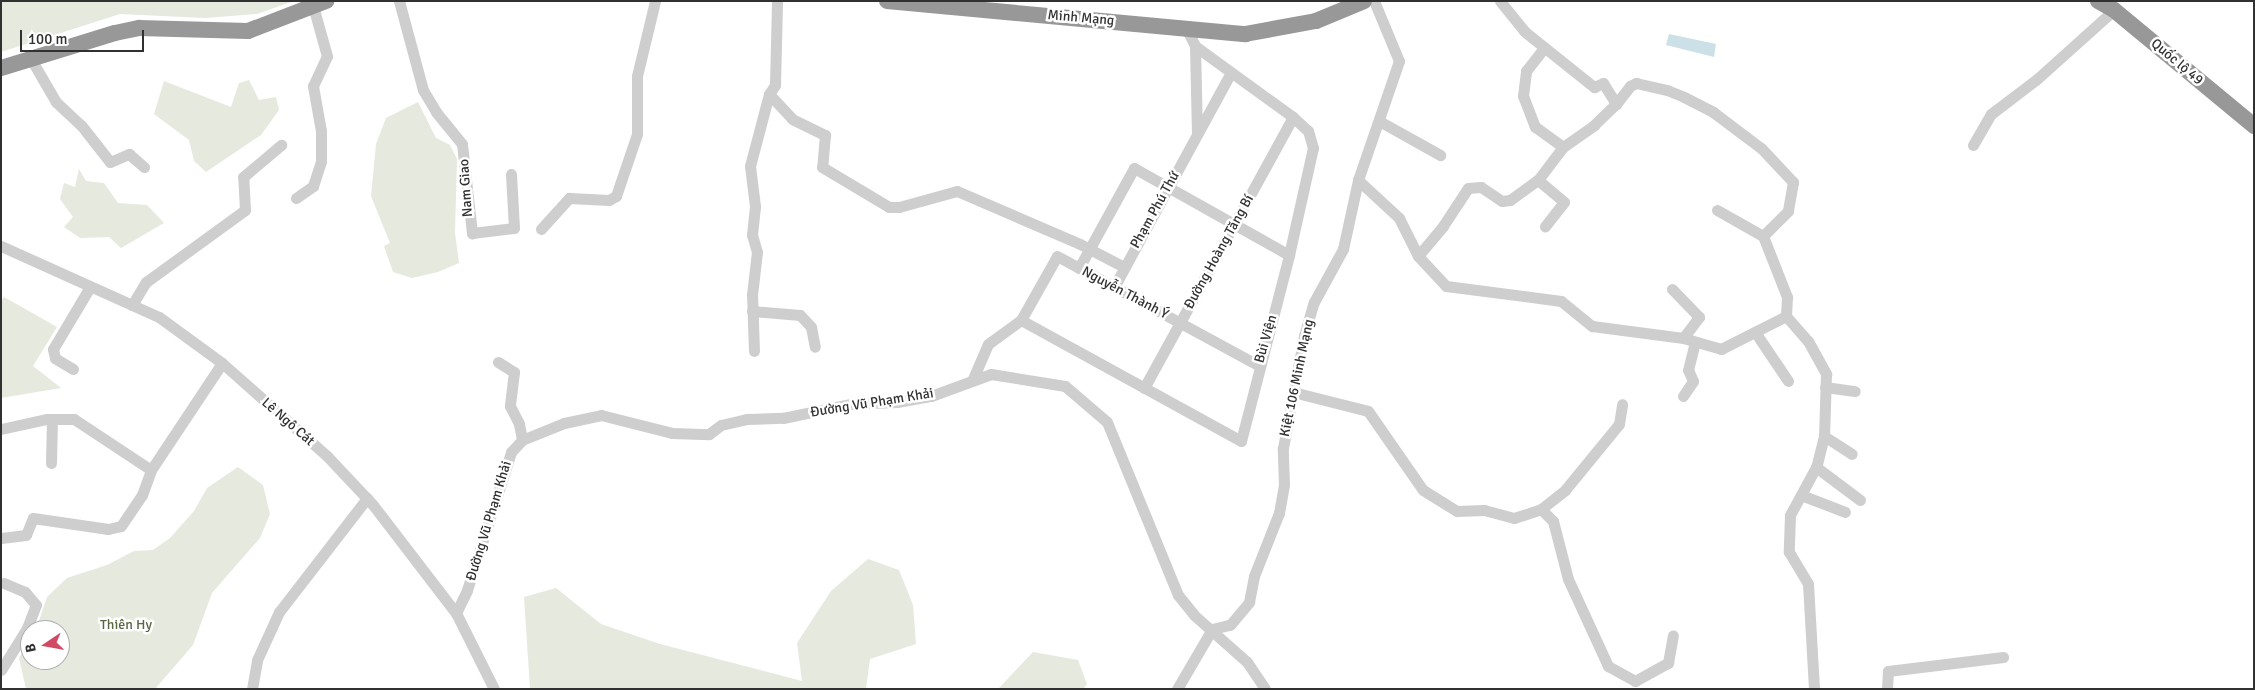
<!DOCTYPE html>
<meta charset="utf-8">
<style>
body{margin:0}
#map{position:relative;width:2255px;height:690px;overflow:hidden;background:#fff;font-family:Signika,sans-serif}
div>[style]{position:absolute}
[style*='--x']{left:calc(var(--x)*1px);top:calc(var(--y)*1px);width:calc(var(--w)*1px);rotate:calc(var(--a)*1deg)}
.green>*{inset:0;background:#e5e9de}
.water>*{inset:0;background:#cce0e7}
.minor>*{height:11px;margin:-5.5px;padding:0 5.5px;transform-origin:5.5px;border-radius:5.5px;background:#cecece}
.highway>*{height:16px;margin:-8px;padding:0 8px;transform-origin:8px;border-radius:8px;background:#989898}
span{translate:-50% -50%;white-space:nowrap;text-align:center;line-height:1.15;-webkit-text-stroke:5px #fff;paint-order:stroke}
.street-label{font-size:14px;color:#313131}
.park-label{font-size:14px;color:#596843}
.frame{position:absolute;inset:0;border:2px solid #313131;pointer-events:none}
.north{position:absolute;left:20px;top:620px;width:50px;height:50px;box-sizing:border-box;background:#fff;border:1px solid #adadad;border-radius:50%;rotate:258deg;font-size:14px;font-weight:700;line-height:20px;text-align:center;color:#313131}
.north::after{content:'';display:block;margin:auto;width:18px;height:22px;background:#d24964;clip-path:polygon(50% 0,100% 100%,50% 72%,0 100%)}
.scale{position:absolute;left:20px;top:30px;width:124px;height:22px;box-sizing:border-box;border:2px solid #313131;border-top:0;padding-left:6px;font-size:15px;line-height:18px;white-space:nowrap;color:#313131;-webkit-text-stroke:4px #fff;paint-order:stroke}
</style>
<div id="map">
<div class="green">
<div style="clip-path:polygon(1px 1px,294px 1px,257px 14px,205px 18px,120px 14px,1px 52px)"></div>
<div style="clip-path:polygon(249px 80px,259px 100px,276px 97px,279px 110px,261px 135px,206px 172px,194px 161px,189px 140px,154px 114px,164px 81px,231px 107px,239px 83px)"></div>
<div style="clip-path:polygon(418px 102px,436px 138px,450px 145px,457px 159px,455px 233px,459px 263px,438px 272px,412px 278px,393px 272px,384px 246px,390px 243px,371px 196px,376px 144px,386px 118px)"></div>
<div style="clip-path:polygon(79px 169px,86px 181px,104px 183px,118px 203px,147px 205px,164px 223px,121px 248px,109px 237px,80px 238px,64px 227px,73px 217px,60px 199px,64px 183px,75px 187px)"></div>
<div style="clip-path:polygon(4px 297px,57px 327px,33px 366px,61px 388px,1px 398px,1px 301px)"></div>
<div style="clip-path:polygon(238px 467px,263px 485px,270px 514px,260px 538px,212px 593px,193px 645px,155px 689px,26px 689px,19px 658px,30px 640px,30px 660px,60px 660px,60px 630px,36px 630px,47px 597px,67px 578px,107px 565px,134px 551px,153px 550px,170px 538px,194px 511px,207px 488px)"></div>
<div style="clip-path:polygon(868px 559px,899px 570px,913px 605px,916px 644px,870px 659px,866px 689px,530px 689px,524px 597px,556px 588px,601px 624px,660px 644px,802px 681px,797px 643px,831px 591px)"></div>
<div style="clip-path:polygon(1033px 652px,1078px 660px,1087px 684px,1083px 689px,998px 689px)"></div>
</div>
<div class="water">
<div style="clip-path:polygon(1669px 34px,1716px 44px,1714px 57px,1666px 45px)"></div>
</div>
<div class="minor">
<div style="--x:399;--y:1;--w:92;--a:74.9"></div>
<div style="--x:423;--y:90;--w:26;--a:59"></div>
<div style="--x:436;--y:112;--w:41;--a:50.9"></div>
<div style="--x:462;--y:144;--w:90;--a:83.6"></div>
<div style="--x:472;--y:233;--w:42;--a:-6.8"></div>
<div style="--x:514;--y:228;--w:54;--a:-93.2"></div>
<div style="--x:1500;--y:1;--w:38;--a:51"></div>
<div style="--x:1524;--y:31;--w:90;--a:38.7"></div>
<div style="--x:1594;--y:87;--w:10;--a:-24"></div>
<div style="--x:1603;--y:83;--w:25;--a:58"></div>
<div style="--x:1186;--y:28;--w:20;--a:63"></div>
<div style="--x:1195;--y:46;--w:86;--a:88.7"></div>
<div style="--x:31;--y:59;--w:50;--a:59.8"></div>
<div style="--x:56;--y:102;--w:34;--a:43"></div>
<div style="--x:81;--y:125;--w:47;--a:51.9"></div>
<div style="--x:110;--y:162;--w:21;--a:-23"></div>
<div style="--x:129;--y:154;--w:20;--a:41"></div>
<div style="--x:769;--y:94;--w:34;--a:47"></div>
<div style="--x:792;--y:119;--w:37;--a:26"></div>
<div style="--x:825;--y:135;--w:32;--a:95"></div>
<div style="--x:822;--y:167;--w:78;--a:30.8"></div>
<div style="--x:889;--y:207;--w:10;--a:0"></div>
<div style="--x:899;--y:207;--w:60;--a:-15.4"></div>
<div style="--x:957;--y:191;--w:134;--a:23.3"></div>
<div style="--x:1080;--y:244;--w:50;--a:27.6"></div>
<div style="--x:1381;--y:122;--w:68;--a:29.2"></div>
<div style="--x:1973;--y:145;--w:36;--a:-60"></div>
<div style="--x:1991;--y:114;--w:58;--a:-37.3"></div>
<div style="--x:2037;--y:79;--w:103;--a:-41.9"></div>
<div style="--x:1563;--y:147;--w:38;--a:-35"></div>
<div style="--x:1594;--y:125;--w:30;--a:-44"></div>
<div style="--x:1616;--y:104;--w:23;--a:-52"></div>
<div style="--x:1630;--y:86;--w:7;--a:-27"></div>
<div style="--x:1636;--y:83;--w:32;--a:13"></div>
<div style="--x:1667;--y:90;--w:18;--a:22"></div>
<div style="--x:1684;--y:97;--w:33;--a:27"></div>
<div style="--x:1713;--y:112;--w:60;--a:36.9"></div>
<div style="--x:1761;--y:148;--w:47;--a:46.7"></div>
<div style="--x:1793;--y:182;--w:29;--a:100"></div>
<div style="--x:1788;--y:211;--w:35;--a:135"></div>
<div style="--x:1358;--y:180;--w:56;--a:42.8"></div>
<div style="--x:1399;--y:218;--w:42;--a:63.4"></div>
<div style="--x:1418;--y:256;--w:41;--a:47"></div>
<div style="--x:1446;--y:286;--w:116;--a:7.4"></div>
<div style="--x:1561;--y:301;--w:40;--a:39"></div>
<div style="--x:1592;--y:326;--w:92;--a:7.5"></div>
<div style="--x:1683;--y:338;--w:40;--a:16"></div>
<div style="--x:1721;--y:349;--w:73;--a:-26.9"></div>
<div style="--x:1538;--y:180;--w:34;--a:40"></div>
<div style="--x:1564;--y:202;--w:31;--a:128"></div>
<div style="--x:296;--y:198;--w:21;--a:-35"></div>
<div style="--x:313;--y:186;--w:26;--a:-72"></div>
<div style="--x:321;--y:161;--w:30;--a:-90"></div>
<div style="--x:321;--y:131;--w:46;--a:-100.1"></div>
<div style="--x:313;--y:86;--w:33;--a:-65"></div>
<div style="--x:327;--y:56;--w:52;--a:-105.6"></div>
<div style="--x:1717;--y:210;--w:53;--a:29.5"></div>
<div style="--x:1763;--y:236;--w:66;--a:68.5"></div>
<div style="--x:1787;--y:297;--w:19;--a:93"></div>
<div style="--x:1786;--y:316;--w:33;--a:49"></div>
<div style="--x:1808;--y:341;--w:38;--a:61"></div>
<div style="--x:1826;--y:374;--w:62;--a:91.8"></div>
<div style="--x:1824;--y:436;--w:32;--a:104"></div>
<div style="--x:1816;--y:467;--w:55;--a:118.4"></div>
<div style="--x:1790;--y:515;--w:37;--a:92"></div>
<div style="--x:1789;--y:552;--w:37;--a:59"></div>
<div style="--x:1808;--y:584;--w:105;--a:86.7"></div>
<div style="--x:541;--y:229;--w:42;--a:-47.9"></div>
<div style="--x:569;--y:198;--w:40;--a:2.9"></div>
<div style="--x:609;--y:200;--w:8;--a:-30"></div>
<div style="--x:616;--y:196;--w:65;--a:-71.3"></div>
<div style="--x:637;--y:134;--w:58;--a:-90"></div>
<div style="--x:637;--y:76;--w:77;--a:-76.5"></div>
<div style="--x:1;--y:246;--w:173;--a:24.2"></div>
<div style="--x:159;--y:317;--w:78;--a:36.1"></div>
<div style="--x:222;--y:363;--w:140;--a:41.5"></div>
<div style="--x:327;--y:456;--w:67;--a:46.8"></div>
<div style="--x:373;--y:505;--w:136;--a:52.5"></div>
<div style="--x:456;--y:613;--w:85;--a:63.4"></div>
<div style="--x:1418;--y:256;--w:39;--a:-50"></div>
<div style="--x:1443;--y:226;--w:45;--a:-56.7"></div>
<div style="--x:1468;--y:188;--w:13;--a:-4"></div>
<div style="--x:1481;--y:187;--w:25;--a:34"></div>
<div style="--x:1502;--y:201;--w:8;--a:-7"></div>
<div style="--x:1510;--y:200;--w:34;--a:-36"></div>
<div style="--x:1538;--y:180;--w:41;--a:-52.9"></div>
<div style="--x:1563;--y:147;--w:34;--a:-144"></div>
<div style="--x:1535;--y:127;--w:33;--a:-111"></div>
<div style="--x:1523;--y:96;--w:25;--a:-83"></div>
<div style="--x:1526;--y:71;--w:29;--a:-52"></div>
<div style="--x:1079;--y:268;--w:114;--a:-61.2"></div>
<div style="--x:1134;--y:168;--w:178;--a:29.3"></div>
<div style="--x:1114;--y:287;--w:243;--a:-61.4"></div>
<div style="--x:1672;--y:289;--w:39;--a:46"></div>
<div style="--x:1699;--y:317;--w:26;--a:127"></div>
<div style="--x:132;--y:305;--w:27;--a:-59"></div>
<div style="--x:146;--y:282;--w:122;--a:-36"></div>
<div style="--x:245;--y:210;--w:33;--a:-93"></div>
<div style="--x:243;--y:177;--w:50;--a:-40.1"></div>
<div style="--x:752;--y:311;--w:48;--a:4.8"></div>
<div style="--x:800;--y:315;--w:16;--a:47"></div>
<div style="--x:811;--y:327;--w:20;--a:79"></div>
<div style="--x:1021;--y:320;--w:251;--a:28.8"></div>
<div style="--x:1241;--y:441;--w:192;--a:-75.5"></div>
<div style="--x:1289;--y:255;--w:110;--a:-77.4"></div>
<div style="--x:1313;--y:148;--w:18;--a:-106"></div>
<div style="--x:1308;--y:131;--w:21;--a:-137"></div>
<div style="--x:1293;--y:117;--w:121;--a:-144.1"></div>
<div style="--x:1021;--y:320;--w:73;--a:-60.6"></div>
<div style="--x:1057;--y:256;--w:229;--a:28.5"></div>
<div style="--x:1755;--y:332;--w:59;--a:56"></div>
<div style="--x:754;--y:351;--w:56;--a:-92"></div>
<div style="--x:752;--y:295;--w:43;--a:-83.4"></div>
<div style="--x:757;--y:252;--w:18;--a:-106"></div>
<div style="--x:752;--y:235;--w:29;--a:-84"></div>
<div style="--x:755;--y:206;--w:40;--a:-97.1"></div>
<div style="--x:750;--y:166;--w:74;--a:-75.2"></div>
<div style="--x:769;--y:94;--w:11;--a:-56"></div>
<div style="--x:775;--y:85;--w:84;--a:-88.6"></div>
<div style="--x:498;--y:362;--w:19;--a:32"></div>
<div style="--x:514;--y:372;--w:34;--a:97"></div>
<div style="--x:510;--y:406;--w:20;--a:63"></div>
<div style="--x:519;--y:424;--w:16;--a:79"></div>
<div style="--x:73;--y:369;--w:21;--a:-149"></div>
<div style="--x:55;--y:358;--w:9;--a:-103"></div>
<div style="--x:53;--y:349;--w:72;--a:-59.2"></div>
<div style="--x:972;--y:381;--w:40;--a:-66.6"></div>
<div style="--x:988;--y:344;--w:41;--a:-36"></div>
<div style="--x:1825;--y:387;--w:30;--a:8"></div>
<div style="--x:1144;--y:388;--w:309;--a:-61.2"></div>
<div style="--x:1293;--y:392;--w:77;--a:14.2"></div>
<div style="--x:1368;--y:411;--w:96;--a:55.2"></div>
<div style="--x:1423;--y:490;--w:40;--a:32"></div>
<div style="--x:1457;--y:511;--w:27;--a:-2"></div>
<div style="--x:1484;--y:510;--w:31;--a:15"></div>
<div style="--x:1514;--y:518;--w:28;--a:-18"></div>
<div style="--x:1541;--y:509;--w:17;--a:45"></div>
<div style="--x:1553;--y:521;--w:60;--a:75.5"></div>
<div style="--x:1568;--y:579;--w:96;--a:65.3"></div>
<div style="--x:1608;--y:666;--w:31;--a:29"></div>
<div style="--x:1635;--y:681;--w:38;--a:-29"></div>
<div style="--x:1668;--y:663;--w:28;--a:-80"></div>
<div style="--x:1683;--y:396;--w:18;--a:-56"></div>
<div style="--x:1693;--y:381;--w:12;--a:-114"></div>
<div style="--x:1688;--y:370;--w:29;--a:-76"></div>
<div style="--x:1;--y:429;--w:47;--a:-12.3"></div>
<div style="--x:47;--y:419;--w:27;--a:0"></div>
<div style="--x:74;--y:419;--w:92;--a:33.5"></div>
<div style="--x:151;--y:470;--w:128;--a:-56.4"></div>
<div style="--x:1824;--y:436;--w:33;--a:33"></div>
<div style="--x:51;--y:463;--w:44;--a:-88.7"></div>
<div style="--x:1816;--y:467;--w:55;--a:36.9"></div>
<div style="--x:1801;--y:495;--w:47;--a:21.1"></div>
<div style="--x:1541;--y:509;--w:31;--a:-38"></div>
<div style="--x:1565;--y:490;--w:85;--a:-50.7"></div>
<div style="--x:1619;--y:424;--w:20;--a:-81"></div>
<div style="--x:1;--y:538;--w:25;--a:-7"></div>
<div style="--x:26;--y:535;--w:18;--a:-68"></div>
<div style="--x:33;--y:518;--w:76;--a:8.3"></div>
<div style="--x:108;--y:529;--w:13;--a:-13"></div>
<div style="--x:121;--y:526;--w:37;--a:-56"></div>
<div style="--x:142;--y:495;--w:27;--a:-70"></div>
<div style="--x:456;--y:613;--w:25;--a:-64"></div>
<div style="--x:467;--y:590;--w:145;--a:-72.3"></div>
<div style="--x:511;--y:452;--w:16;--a:-47"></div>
<div style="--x:522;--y:440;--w:45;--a:-22"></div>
<div style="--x:564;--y:423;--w:38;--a:-12"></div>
<div style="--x:601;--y:415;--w:73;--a:14.2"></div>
<div style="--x:672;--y:433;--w:37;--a:2"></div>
<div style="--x:709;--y:434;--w:15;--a:-37"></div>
<div style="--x:721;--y:425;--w:27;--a:-13"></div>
<div style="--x:747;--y:419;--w:36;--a:-2"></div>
<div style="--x:783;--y:418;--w:68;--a:-11.8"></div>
<div style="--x:850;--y:404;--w:47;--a:-2.4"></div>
<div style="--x:897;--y:402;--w:35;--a:-10"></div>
<div style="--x:931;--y:396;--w:64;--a:-20.1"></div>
<div style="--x:991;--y:374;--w:75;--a:9.2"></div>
<div style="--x:1065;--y:386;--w:55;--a:40.6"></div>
<div style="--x:1107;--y:422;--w:187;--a:67.7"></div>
<div style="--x:1178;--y:595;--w:26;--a:51"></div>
<div style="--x:1194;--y:615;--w:71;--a:41.6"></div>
<div style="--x:1247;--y:662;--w:32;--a:56"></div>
<div style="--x:1212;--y:629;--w:18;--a:-13"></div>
<div style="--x:1230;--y:625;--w:30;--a:-50"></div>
<div style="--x:1249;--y:602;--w:26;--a:-79"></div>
<div style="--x:1254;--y:576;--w:68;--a:-68.4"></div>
<div style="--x:1279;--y:513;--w:28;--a:-80"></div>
<div style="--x:1284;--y:485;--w:37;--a:-92"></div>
<div style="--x:1283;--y:448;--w:114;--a:-79.4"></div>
<div style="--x:1304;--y:336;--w:35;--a:-74"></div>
<div style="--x:1314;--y:302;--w:60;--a:-61.3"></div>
<div style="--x:1343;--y:249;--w:71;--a:-77.7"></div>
<div style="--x:1358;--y:180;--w:126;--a:-71"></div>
<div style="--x:1399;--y:61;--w:65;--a:-112.6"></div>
<div style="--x:1;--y:670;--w:49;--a:-58.2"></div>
<div style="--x:27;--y:628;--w:25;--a:-69"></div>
<div style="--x:36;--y:605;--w:17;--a:-130"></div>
<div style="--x:25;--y:592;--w:23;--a:-157"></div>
<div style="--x:252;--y:689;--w:29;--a:-80"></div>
<div style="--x:257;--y:660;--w:53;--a:-65.4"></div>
<div style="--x:279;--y:612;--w:144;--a:-52.3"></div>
<div style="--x:1177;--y:689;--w:69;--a:-59.7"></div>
<div style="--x:1887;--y:689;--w:18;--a:-87"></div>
<div style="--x:1888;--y:671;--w:116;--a:-6.9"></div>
</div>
<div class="highway">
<div style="--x:887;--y:1;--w:360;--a:5.3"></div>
<div style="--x:1245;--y:34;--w:72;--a:-10.4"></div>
<div style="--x:1316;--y:21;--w:52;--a:-22.6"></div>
<div style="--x:2098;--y:1;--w:18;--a:29"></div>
<div style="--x:2114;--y:10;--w:182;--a:39.6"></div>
<div style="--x:1;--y:68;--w:119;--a:-17.1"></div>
<div style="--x:115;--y:33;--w:25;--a:-12"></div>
<div style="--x:139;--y:28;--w:109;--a:1.6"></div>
<div style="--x:248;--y:31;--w:84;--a:-21"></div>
</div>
<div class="street-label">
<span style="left:1081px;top:18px;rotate:5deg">Minh Mạng</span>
<span style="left:2177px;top:62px;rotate:40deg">Quốc lộ 49</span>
<span style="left:466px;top:188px;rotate:-94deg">Nam Giao</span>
<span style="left:1155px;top:210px;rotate:-61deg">Phạm Phú Thứ</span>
<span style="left:1219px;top:252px;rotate:-61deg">Đường Hoàng Tăng Bí</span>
<span style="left:1125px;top:293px;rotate:28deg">Nguyễn Thành Ý</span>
<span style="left:1266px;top:339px;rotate:-74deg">Bùi Viện</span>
<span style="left:1297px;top:378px;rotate:-78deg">Kiệt 106 Minh Mạng</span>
<span style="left:872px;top:403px;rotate:-9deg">Đường Vũ Phạm Khải</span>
<span style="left:288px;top:422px;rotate:41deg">Lê Ngô Cát</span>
<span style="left:489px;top:521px;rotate:-73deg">Đường Vũ Phạm Khải</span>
</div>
<div class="park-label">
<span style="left:126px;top:625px">Thiên Hy</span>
</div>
<div class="frame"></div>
<div class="north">B</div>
<div class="scale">100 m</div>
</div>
